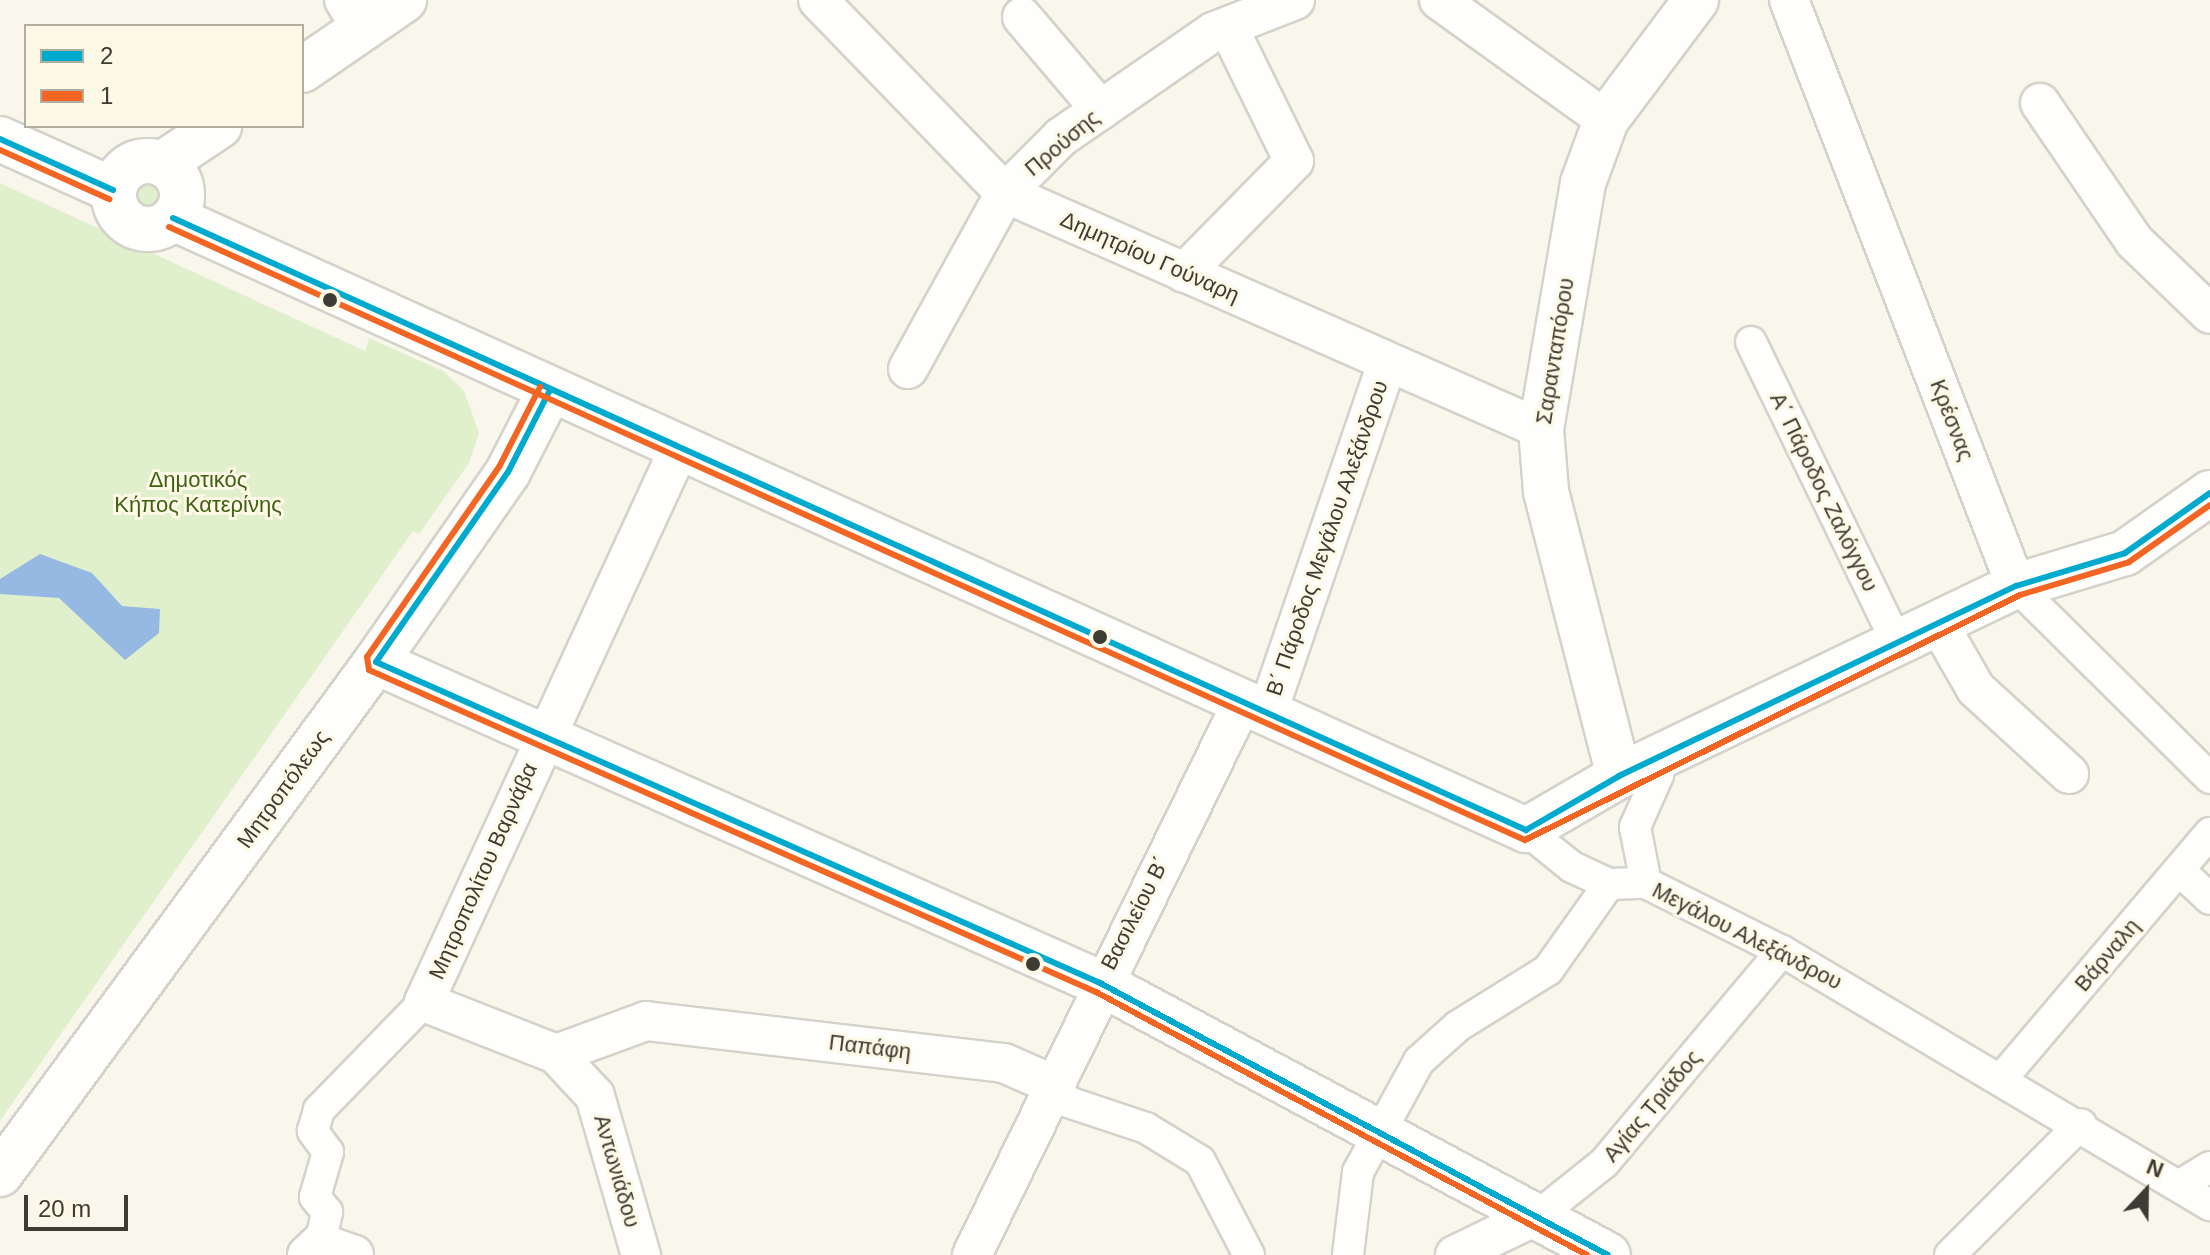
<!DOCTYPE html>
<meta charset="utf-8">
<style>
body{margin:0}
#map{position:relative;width:2210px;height:1255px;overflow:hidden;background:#f9f6ec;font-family:Arial,sans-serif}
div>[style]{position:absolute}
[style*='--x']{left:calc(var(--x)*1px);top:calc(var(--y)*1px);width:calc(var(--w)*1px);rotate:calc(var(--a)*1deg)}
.green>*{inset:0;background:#e0f0cc}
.round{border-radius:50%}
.water>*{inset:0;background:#96b9e4}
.roads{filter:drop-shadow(2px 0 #d4d2ca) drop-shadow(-2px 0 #d4d2ca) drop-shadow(0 2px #d4d2ca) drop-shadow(0 -2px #d4d2ca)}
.pedestrian>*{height:30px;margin:-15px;padding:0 15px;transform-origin:15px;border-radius:15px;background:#fefefc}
.minor>*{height:38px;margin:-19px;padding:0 19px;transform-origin:19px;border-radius:19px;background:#fefefc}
.tertiary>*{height:44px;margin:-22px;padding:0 22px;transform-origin:22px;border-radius:22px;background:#fefefc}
.secondary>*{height:44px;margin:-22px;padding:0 22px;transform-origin:22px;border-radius:22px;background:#fefefc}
.secondary>.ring{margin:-22px;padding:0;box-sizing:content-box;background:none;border:44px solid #fefefc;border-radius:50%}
.bus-1>*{height:6px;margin:-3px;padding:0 3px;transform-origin:3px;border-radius:3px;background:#00a9ce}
.bus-2>*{height:6px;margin:-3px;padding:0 3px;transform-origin:3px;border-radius:3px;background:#f26522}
.dots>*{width:22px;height:22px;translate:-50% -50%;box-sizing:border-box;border:4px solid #fef9e7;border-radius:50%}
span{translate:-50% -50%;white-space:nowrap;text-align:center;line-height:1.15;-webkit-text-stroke:6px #fef9e7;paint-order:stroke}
.street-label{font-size:22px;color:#3d3b34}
.park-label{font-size:22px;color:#3f6212}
.legend{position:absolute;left:24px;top:24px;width:280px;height:104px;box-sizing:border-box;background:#fef9e7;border:2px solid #b1ad9f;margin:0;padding:10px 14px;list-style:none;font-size:24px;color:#3d3b34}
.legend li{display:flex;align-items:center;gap:16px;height:40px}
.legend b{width:40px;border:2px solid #b1ad9f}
.north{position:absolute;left:2106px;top:1151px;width:80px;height:80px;-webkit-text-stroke:6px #fef9e7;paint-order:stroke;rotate:22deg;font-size:22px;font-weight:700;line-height:32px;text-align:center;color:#3d3b34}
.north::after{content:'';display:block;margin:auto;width:28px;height:36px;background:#3d3b34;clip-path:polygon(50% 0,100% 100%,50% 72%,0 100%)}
.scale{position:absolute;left:24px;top:1195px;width:104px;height:36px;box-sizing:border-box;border:4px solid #3d3b34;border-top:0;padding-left:10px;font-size:24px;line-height:28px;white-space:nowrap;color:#3d3b34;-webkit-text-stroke:6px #fef9e7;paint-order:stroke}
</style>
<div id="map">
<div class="green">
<div class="round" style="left:128px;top:175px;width:40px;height:40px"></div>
<div style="clip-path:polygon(0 183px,365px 351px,369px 338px,443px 371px,464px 391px,479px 433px,469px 463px,419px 534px,413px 531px,0 1121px)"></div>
</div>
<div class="water">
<div style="clip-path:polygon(40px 554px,92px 573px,122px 606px,160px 609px,159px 633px,125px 660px,59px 598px,0 594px,0 579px)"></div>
</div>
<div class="roads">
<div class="pedestrian">
<div style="--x:1751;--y:342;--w:335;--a:64.1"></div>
<div style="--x:2016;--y:586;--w:273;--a:44.7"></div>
<div style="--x:1526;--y:830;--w:59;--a:38.8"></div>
<div style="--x:1572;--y:867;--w:41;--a:24.7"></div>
<div style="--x:1609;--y:884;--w:37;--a:-2"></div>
<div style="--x:1646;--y:883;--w:152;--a:26.6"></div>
<div style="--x:1782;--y:951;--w:498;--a:30.7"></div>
<div style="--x:2179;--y:870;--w:42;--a:43.1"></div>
<div style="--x:1646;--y:883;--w:57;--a:-101.1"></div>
<div style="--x:1635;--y:827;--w:57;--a:-66.1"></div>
<div style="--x:1658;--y:775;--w:16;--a:-117"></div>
<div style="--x:2003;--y:1077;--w:320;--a:-49.7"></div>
<div style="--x:1052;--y:1084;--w:24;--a:48"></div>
<div style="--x:1068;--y:1102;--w:82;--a:18.4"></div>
<div style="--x:1146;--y:1128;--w:63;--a:31.4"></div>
<div style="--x:1200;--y:1161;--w:106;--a:62.5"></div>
<div style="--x:2180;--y:1185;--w:35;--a:-31"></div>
<div style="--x:1540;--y:1214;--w:82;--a:-38.6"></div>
<div style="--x:1604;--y:1163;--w:277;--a:-50"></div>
<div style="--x:320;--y:1243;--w:32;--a:-77"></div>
<div style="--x:327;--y:1212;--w:19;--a:-129"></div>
<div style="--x:315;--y:1197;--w:47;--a:-73.9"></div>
<div style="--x:328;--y:1152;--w:26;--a:-126"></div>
<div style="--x:313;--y:1131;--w:22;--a:-74"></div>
<div style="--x:319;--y:1110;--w:151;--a:-45.8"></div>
<div style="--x:1348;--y:1255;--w:84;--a:-83.1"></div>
<div style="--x:1358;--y:1172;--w:127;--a:-61.2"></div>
<div style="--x:1419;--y:1061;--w:52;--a:-41.9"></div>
<div style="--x:1458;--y:1026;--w:106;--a:-31.9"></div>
<div style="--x:1548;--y:970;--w:105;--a:-54.7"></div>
<div style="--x:1950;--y:1255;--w:185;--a:-45"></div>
</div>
<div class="minor">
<div style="--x:344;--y:0;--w:34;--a:58"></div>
<div style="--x:818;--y:0;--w:269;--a:45.9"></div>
<div style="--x:1005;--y:193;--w:586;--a:23.76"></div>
<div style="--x:1439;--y:0;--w:206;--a:35.7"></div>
<div style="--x:1789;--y:0;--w:628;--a:68.83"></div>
<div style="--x:1022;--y:17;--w:122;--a:49.7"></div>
<div style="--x:2040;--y:103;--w:167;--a:55.7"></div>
<div style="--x:2134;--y:241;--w:105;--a:43.8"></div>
<div style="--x:1184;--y:273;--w:157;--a:-45.5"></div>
<div style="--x:1294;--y:161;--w:149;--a:-116.2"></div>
<div style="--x:908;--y:369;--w:201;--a:-61.1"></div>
<div style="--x:1005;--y:193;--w:79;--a:-45"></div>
<div style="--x:1061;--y:137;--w:185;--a:-34.6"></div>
<div style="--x:1213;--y:32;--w:88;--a:-21.3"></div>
<div style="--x:678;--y:451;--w:607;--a:114.75"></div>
<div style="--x:424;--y:1002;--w:142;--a:21.5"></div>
<div style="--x:556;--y:1054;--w:96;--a:-20.1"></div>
<div style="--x:646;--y:1021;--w:360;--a:6.7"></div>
<div style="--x:1004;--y:1063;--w:52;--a:23.6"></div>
<div style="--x:1938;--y:623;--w:76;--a:60.1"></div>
<div style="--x:1976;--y:689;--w:126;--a:42.4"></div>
<div style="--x:1267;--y:714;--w:371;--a:-71.1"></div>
<div style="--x:556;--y:1054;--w:57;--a:47.1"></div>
<div style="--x:595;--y:1096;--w:166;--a:73.9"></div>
<div style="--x:307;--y:1255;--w:18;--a:-43"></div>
<div style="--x:320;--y:1243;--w:36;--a:19"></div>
<div style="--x:972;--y:1255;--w:614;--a:-63.94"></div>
<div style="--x:1455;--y:1255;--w:94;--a:-25.8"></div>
</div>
<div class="tertiary">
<div style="--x:173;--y:218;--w:1485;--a:24.34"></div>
<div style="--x:1526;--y:830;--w:108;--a:-30.1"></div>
<div style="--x:1619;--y:776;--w:440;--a:-25.6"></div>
<div style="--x:2016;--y:586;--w:114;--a:-16.8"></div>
<div style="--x:2125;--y:553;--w:104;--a:-35.2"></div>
<div style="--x:376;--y:662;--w:792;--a:23.91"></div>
<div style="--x:1100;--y:983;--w:576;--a:28.17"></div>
<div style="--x:1619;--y:776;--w:294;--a:-104.4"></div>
<div style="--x:1546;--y:491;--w:62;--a:-94.6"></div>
<div style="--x:1541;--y:429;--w:250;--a:-80.3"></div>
<div style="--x:1583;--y:183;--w:67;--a:-69.9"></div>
<div style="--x:1606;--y:120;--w:150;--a:-53.1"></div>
<div style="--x:0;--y:1174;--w:635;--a:-53.71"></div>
<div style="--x:376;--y:662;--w:231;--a:-55.2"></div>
<div style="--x:508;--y:472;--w:90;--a:-62.9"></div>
</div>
<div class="secondary">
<div style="--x:302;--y:70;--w:124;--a:-34.5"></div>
<div style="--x:0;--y:139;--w:124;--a:24.3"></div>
<div class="ring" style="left:114px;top:161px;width:24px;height:24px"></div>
<div style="--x:162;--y:164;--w:69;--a:-33.7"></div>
</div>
</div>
<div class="bus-1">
<div style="--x:0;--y:139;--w:124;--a:24.3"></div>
<div style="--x:173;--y:218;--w:1485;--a:24.34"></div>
<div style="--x:1526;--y:830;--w:108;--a:-30.1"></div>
<div style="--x:1619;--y:776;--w:440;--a:-25.6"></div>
<div style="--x:2016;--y:586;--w:114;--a:-16.8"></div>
<div style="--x:2125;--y:553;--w:104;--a:-35.2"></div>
<div style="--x:549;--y:392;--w:90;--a:117.1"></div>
<div style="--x:508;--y:472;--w:231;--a:124.8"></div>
<div style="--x:376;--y:662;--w:792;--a:23.91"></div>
<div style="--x:1100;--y:983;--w:576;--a:28.17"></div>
</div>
<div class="bus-2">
<div style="--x:0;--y:150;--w:120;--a:24.2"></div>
<div style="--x:169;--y:227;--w:1488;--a:24.33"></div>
<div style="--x:1525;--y:840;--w:552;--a:-26.33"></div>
<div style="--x:2020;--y:595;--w:114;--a:-16.8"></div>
<div style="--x:2129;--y:562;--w:99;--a:-35.1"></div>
<div style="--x:540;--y:387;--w:90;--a:117.1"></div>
<div style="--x:499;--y:467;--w:231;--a:124.8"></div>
<div style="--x:367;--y:657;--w:13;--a:81"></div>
<div style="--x:369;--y:670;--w:795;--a:23.89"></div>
<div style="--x:1096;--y:992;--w:557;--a:28.18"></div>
</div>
<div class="dots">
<div style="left:330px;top:300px;background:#3d3b34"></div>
<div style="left:1100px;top:637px;background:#3d3b34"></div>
<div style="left:1033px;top:964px;background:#3d3b34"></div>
</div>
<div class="street-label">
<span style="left:1062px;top:143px;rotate:-40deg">Προύσης</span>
<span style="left:1150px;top:257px;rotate:24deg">Δημητρίου Γούναρη</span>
<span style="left:1555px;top:351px;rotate:-81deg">Σαρανταπόρου</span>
<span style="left:1952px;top:420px;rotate:69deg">Κρέσνας</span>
<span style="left:1824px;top:492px;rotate:64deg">Α΄ Πάροδος Ζαλόγγου</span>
<span style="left:1327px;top:538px;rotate:-71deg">Β΄ Πάροδος Μεγάλου Αλεξάνδρου</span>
<span style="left:283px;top:789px;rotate:-54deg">Μητροπόλεως</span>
<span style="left:483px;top:871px;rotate:-66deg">Μητροπολίτου Βαρνάβα</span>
<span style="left:1135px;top:913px;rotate:-63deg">Βασιλείου Β΄</span>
<span style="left:1747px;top:936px;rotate:27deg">Μεγάλου Αλεξάνδρου</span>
<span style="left:2107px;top:955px;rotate:-50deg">Βάρναλη</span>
<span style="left:870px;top:1047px;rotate:7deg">Παπάφη</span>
<span style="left:1652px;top:1106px;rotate:-50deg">Αγίας Τριάδος</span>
<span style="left:617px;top:1171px;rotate:74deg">Αντωνιάδου</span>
</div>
<div class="park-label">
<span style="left:198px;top:492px">Δημοτικός<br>Κήπος Κατερίνης</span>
</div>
<ul class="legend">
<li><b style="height:10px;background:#00a9ce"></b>2</li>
<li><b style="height:10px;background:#f26522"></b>1</li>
</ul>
<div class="north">N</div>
<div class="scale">20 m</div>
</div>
